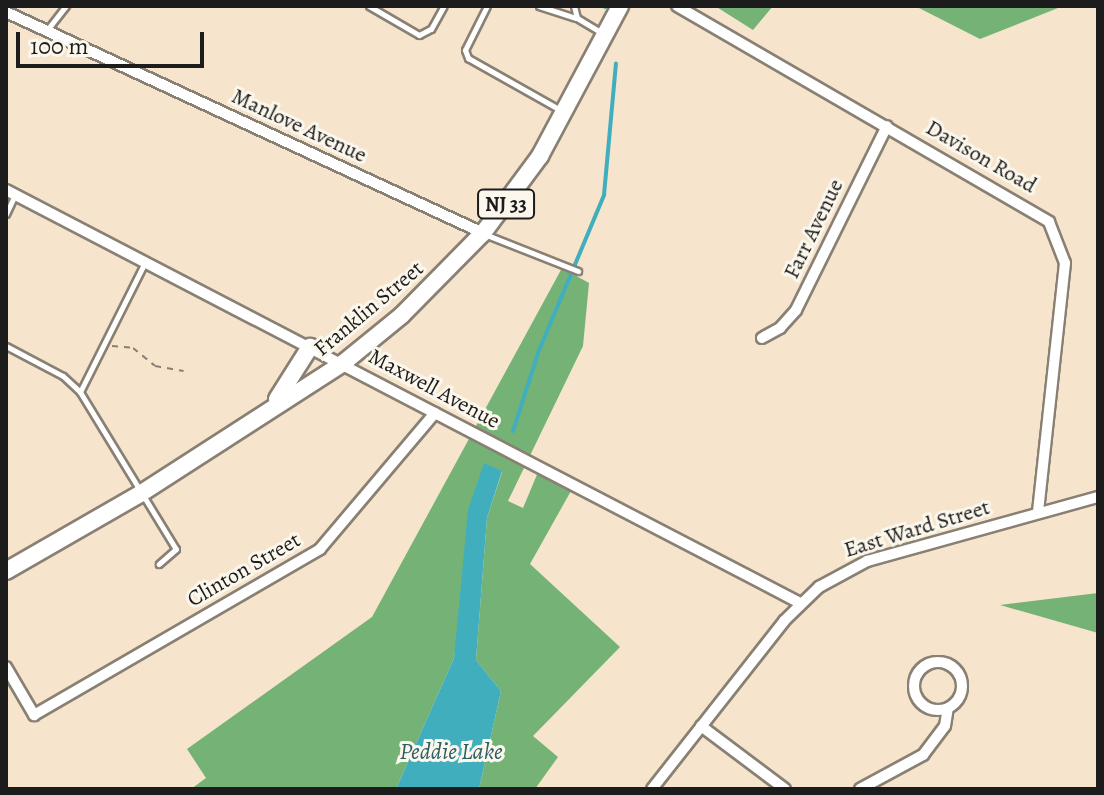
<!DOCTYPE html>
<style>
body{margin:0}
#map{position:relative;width:1104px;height:795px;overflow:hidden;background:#f6e4cc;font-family:Alegreya,serif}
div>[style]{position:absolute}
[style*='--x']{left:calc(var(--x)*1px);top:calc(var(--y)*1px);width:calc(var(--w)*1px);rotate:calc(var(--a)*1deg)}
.forest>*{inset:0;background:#74b375}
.water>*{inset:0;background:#41aebe}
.stream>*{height:4px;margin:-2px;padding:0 2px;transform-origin:2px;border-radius:2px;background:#41aebe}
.path>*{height:2px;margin-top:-1px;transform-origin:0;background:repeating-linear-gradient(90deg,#898074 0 6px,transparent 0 12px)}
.roads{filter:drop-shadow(2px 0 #898074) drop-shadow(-2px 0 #898074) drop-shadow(0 2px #898074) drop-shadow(0 -2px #898074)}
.lane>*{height:5px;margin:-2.5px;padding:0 2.5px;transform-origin:2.5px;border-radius:2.5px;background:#fff}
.street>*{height:10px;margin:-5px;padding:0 5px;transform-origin:5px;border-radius:5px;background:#fff}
.street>.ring{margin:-5px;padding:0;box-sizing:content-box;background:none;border:10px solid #fff;border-radius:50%}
.primary>*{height:16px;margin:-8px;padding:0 8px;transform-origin:8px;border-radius:8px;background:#fff}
span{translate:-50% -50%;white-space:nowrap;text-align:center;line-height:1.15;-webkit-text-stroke:6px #fbf7ec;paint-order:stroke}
.shield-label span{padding:2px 6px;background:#fbf7ec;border:2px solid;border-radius:6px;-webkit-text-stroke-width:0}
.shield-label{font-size:20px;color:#1c1c1c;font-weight:700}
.street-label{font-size:22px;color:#1c1c1c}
.water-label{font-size:24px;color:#2d5e65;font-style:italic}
.frame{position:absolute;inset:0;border:8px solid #1c1c1c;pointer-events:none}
.scale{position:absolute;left:16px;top:32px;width:188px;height:36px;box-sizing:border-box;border:4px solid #1c1c1c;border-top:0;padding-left:10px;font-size:24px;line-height:28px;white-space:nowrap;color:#1c1c1c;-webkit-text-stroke:6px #fbf7ec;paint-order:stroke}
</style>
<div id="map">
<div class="forest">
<div style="clip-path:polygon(715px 6px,773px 6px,753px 30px)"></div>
<div style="clip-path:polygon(915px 6px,1063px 6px,980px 39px)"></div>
<div style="clip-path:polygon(562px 268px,589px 283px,583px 346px,508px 501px,523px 508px,541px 465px,576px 482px,530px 564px,620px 647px,533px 736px,558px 757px,535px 789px,479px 789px,501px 691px,476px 660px,487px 518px,502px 472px,484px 464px,454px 658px,396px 789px,191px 789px,206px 778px,187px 749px,372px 617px)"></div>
<div style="clip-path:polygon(1098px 593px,1098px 633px,1000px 605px)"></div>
</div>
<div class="water">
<div style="clip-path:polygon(484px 463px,502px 471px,487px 518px,476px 660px,501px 691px,479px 789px,396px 789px,454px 658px,468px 510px)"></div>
</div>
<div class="stream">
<div style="--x:605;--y:7;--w:1;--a:-90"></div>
<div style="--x:513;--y:431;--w:82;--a:-72.2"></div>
<div style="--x:538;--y:353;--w:171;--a:-67.3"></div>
<div style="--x:604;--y:195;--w:132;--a:-84.8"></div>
</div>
<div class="path">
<div style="--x:112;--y:346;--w:21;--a:5"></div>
<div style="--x:133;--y:348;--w:28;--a:39"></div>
<div style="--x:155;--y:366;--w:29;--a:10"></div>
<div style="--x:1096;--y:789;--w:2;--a:0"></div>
</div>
<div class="roads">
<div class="lane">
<div style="--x:369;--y:6;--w:58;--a:30.1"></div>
<div style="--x:419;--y:35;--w:13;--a:-27"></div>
<div style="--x:431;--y:29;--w:26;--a:-61"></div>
<div style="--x:487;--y:6;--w:49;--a:116.6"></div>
<div style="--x:465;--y:50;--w:9;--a:69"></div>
<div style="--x:468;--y:58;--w:108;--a:29.4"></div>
<div style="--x:539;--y:6;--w:39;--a:18"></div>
<div style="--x:574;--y:6;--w:12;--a:76"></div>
<div style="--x:577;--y:18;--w:29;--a:31"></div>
<div style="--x:47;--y:30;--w:31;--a:-52"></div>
<div style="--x:6;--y:214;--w:21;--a:-65"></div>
<div style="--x:487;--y:235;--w:98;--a:21.6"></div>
<div style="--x:6;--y:346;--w:64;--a:27.8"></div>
<div style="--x:63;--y:376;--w:23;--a:43"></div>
<div style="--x:80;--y:392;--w:184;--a:58.6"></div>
<div style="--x:176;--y:549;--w:23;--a:139"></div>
<div style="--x:80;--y:392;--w:143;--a:-63.4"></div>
</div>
<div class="street">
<div style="--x:677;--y:6;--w:430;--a:30.1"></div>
<div style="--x:1049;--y:222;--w:44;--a:68.7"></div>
<div style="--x:1065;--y:263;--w:251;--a:96.2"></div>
<div style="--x:6;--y:12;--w:526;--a:24.86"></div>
<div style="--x:6;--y:190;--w:895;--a:27.48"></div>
<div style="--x:762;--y:338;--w:21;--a:-29"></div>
<div style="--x:780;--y:328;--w:24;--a:-48"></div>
<div style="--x:796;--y:310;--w:205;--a:-63.7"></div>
<div class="ring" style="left:914px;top:662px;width:38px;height:38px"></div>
<div style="--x:6;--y:667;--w:56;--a:59.7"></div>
<div style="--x:34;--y:715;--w:331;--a:-30.1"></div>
<div style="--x:320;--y:549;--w:178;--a:-49.8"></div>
<div style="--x:701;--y:726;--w:105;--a:36.9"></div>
<div style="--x:652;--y:789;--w:214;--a:-51.8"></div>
<div style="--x:784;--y:621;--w:49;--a:-44.2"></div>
<div style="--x:819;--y:587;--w:55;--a:-28.4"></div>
<div style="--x:867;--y:561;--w:240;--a:-15.5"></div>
<div style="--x:860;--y:789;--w:72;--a:-28.4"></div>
<div style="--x:923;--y:755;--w:36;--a:-53"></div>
<div style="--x:945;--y:726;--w:18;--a:-81"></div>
</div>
<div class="primary">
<div style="--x:277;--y:399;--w:62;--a:-57.6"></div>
<div style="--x:6;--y:571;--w:155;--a:-29.9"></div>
<div style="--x:140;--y:494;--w:240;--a:-32.8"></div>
<div style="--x:342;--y:364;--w:77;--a:-39.2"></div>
<div style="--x:402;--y:315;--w:115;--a:-45.4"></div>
<div style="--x:483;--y:233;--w:96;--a:-53.5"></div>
<div style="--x:540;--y:156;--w:170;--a:-61.9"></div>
</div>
</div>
<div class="shield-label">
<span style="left:506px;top:204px">NJ 33</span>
</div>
<div class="street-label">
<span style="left:299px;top:126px;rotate:25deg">Manlove Avenue</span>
<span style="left:981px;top:157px;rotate:30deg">Davison Road</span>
<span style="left:814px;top:229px;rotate:-64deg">Farr Avenue</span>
<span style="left:369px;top:309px;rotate:-40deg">Franklin Street</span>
<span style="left:434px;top:389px;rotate:28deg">Maxwell Avenue</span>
<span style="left:917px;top:529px;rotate:-17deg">East Ward Street</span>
<span style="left:244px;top:570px;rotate:-30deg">Clinton Street</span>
</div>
<div class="water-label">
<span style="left:451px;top:752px">Peddie Lake</span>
</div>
<div class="frame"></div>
<div class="scale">100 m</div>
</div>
